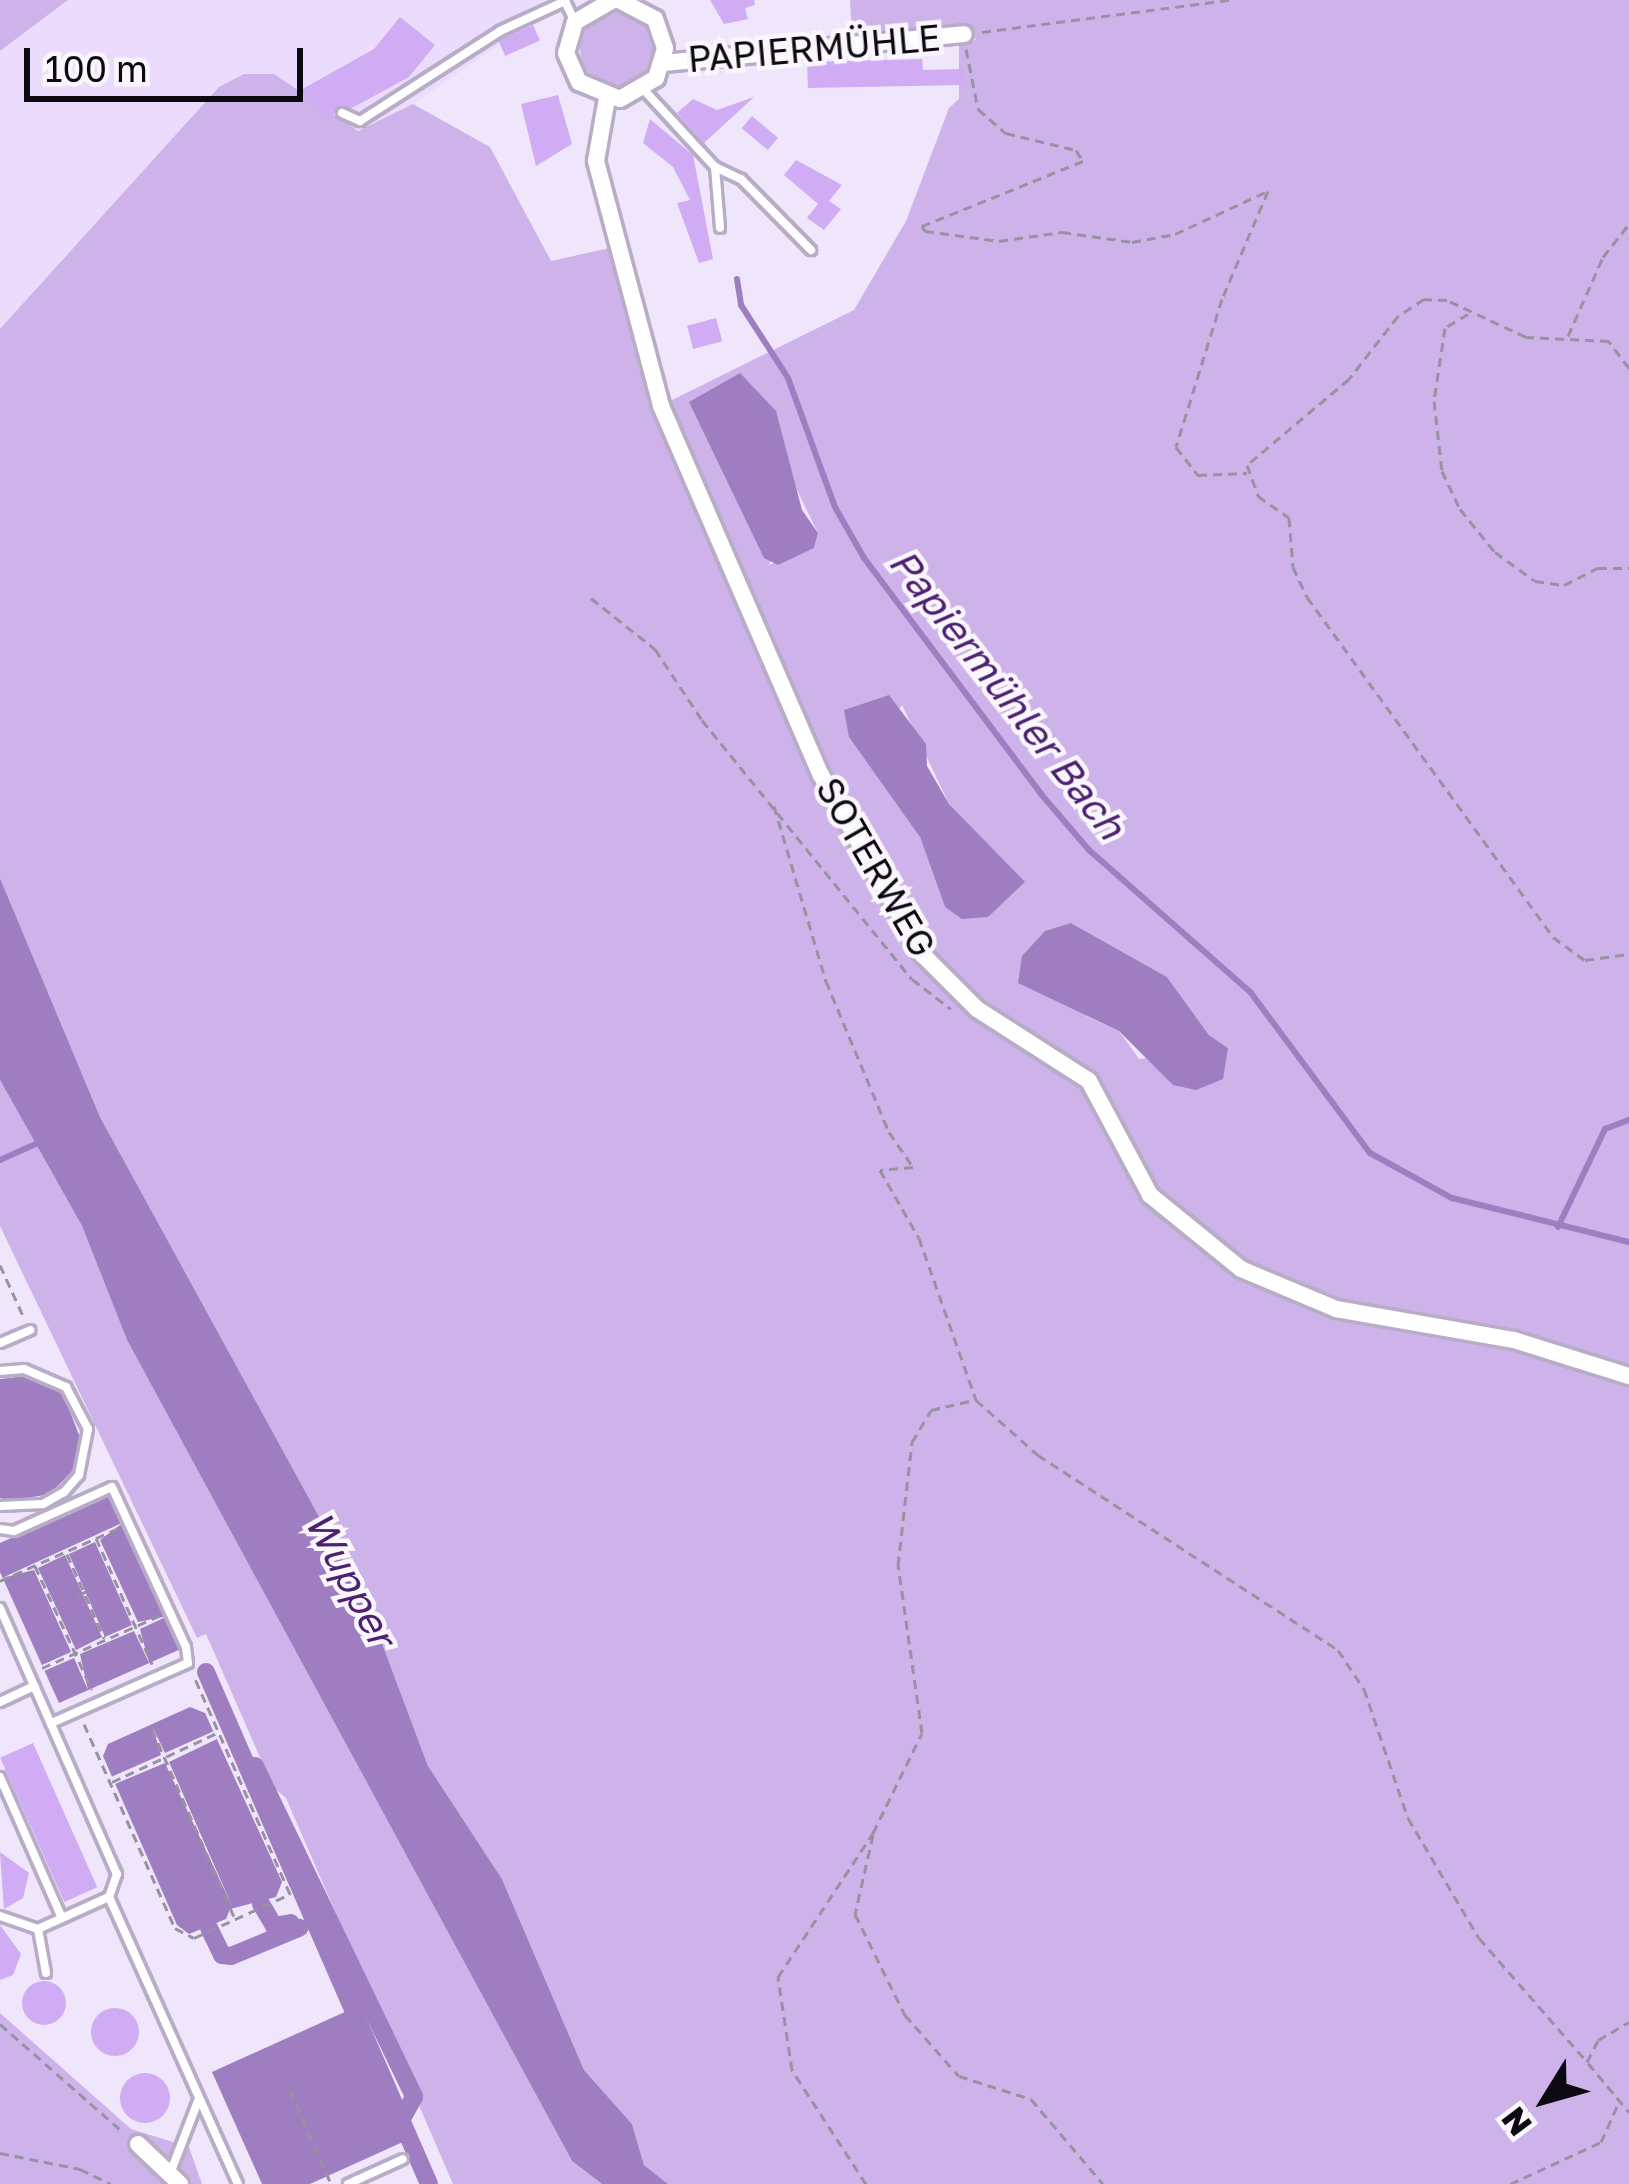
<!DOCTYPE html>
<meta charset="utf-8">
<style>
body{margin:0}
#map{position:relative;width:1629px;height:2184px;overflow:hidden;background:#f0e6fb;font-family:"Golos Text",sans-serif}
div>[style]{position:absolute}
[style*='--x']{left:calc(var(--x)*1px);top:calc(var(--y)*1px);width:calc(var(--w)*1px);rotate:calc(var(--a)*1deg)}
.built>*{inset:0;background:#ebdcfd}
.green>*{inset:0;background:#cdb3ea}
.round{border-radius:50%}
.water>*{inset:0;background:#9f7dc1}
.pier>*{inset:0;background:#f0e6fb}
.stream>*{height:6px;margin:-3px;padding:0 3px;transform-origin:3px;border-radius:3px;background:#9f7dc1}
.canal>*{height:18px;margin:-9px;padding:0 9px;transform-origin:9px;border-radius:9px;background:#9f7dc1}
.building>*{inset:0;background:#cfacf3;transform-origin:0 0}
.path>*{height:3px;margin-top:-1.5px;transform-origin:0;background:repeating-linear-gradient(90deg,#9891a1 0 9px,transparent 0 15px)}
.roads{filter:drop-shadow(3px 0 #b8acc6) drop-shadow(-3px 0 #b8acc6) drop-shadow(0 3px #b8acc6) drop-shadow(0 -3px #b8acc6)}
.service>*{height:8px;margin:-4px;padding:0 4px;transform-origin:4px;border-radius:4px;background:#fff}
.minor>*{height:16px;margin:-8px;padding:0 8px;transform-origin:8px;border-radius:8px;background:#fff}
span{translate:-50% -50%;white-space:nowrap;text-align:center;line-height:1.15;-webkit-text-stroke:9px #f9f7fc;paint-order:stroke}
.street-label{font-size:36px;color:#0d0912}
.water-label{font-size:39px;color:#4e2072;font-style:italic}
.north{position:absolute;left:1485px;top:2040px;width:120px;height:120px;-webkit-text-stroke:9px #f9f7fc;paint-order:stroke;rotate:233deg;font-size:33px;font-weight:700;line-height:48px;text-align:center;color:#0d0912}
.north::after{content:'';display:block;margin:auto;width:42px;height:54px;background:#0d0912;clip-path:polygon(50% 0,100% 100%,50% 72%,0 100%)}
.scale{position:absolute;left:24px;top:48px;width:279px;height:54px;box-sizing:border-box;border:6px solid #0d0912;border-top:0;padding-left:15px;font-size:36px;line-height:42px;white-space:nowrap;color:#0d0912;-webkit-text-stroke:9px #f9f7fc;paint-order:stroke}
</style>
<div id="map">
<div class="built">
<div style="clip-path:polygon(68px 0,542px 0,545px 14px,413px 104px,358px 131px,297px 92px,0 329px,0 51px)"></div>
</div>
<div class="green">
<div style="clip-path:polygon(0 0,68px 0,0 51px)"></div>
<div style="clip-path:polygon(evenodd,850px 0,1629px 0,1629px 2184px,668px 2184px,644px 2165px,632px 2124px,584px 2070px,502px 1879px,428px 1766px,368px 1606px,100px 1117px,0 878px,0 329px,219px 87px,244px 74px,274px 74px,358px 131px,413px 104px,490px 147px,551px 261px,614px 247px,662px 405px,854px 310px,906px 221px,949px 108px,959px 99px,959px 43px,976px 40px,967px 28px,852px 37px,850px 0,794px 484px,818px 533px,814px 548px,769px 565px,794px 484px,850px 0,902px 705px,949px 804px,1024px 882px,945px 907px,920px 837px,869px 756px,902px 705px,850px 0,1071px 923px,1167px 977px,1209px 1035px,1228px 1048px,1139px 1059px,1119px 1031px,1086px 1016px,1071px 923px)"></div>
<div class="round" style="left:580px;top:12px;width:74px;height:74px"></div>
<div style="clip-path:polygon(0 1080px,82px 1226px,127px 1340px,572px 2161px,602px 2184px,453px 2184px,286px 1798px,273px 1787px,206px 1634px,197px 1638px,0 1226px)"></div>
<div style="clip-path:polygon(0 2013px,131px 2129px,189px 2147px,202px 2184px,0 2184px)"></div>
</div>
<div class="water">
<div style="clip-path:polygon(740px 373px,776px 411px,802px 510px,818px 533px,814px 548px,778px 565px,764px 558px,689px 402px)"></div>
<div style="clip-path:polygon(889px 695px,926px 744px,927px 766px,949px 804px,1025px 882px,988px 917px,962px 919px,945px 907px,920px 837px,849px 737px,844px 710px)"></div>
<div style="clip-path:polygon(0 878px,100px 1117px,368px 1606px,428px 1766px,502px 1879px,584px 2070px,632px 2124px,644px 2165px,668px 2184px,602px 2184px,572px 2161px,127px 1340px,82px 1226px,0 1080px)"></div>
<div style="clip-path:polygon(1071px 923px,1167px 977px,1209px 1035px,1228px 1048px,1223px 1079px,1196px 1090px,1173px 1085px,1119px 1031px,1018px 983px,1022px 956px,1045px 931px)"></div>
<div style="clip-path:polygon(26px 1376px,63px 1393px,82px 1443px,75px 1468px,50px 1494px,10px 1501px,0 1498px,0 1379px)"></div>
<div style="clip-path:polygon(111px 1493px,183px 1648px,59px 1703px,0 1572px,0 1543px)"></div>
<div style="clip-path:polygon(190px 1707px,205px 1713px,282px 1882px,276px 1897px,230px 1909px,226px 1919px,189px 1934px,177px 1925px,103px 1756px,108px 1744px)"></div>
<div style="clip-path:polygon(347px 2011px,405px 2141px,310px 2184px,262px 2184px,212px 2072px)"></div>
</div>
<div class="pier">
<div style="clip-path:polygon(evenodd,124px 1522px,100px 1540px,138px 1622px,168px 1616px,140px 1629px,149px 1663px,134px 1631px,80px 1654px,88px 1690px,74px 1658px,44px 1671px,42px 1665px,71px 1652px,34px 1570px,2px 1578px,124px 1522px,95px 1542px,132px 1625px,105px 1637px,69px 1554px,95px 1542px,124px 1522px,65px 1555px,102px 1637px,76px 1650px,38px 1568px,65px 1555px)"></div>
<div style="clip-path:polygon(153px 1728px,165px 1753px,214px 1731px,217px 1739px,169px 1762px,233px 1908px,165px 1763px,115px 1784px,111px 1777px,161px 1755px)"></div>
</div>
<div class="stream">
<div style="--x:737;--y:279;--w:26;--a:81"></div>
<div style="--x:741;--y:305;--w:87;--a:57.2"></div>
<div style="--x:788;--y:378;--w:137;--a:70"></div>
<div style="--x:835;--y:507;--w:59;--a:60.4"></div>
<div style="--x:864;--y:558;--w:295;--a:53.1"></div>
<div style="--x:1041;--y:794;--w:74;--a:49.4"></div>
<div style="--x:1089;--y:850;--w:216;--a:41.4"></div>
<div style="--x:1251;--y:993;--w:199;--a:53.4"></div>
<div style="--x:1370;--y:1153;--w:94;--a:28.8"></div>
<div style="--x:1452;--y:1198;--w:182;--a:14"></div>
<div style="--x:0;--y:1160;--w:44;--a:-24.2"></div>
<div style="--x:1558;--y:1227;--w:109;--a:-64.4"></div>
<div style="--x:1605;--y:1129;--w:26;--a:-21"></div>
</div>
<div class="canal">
<div style="--x:206;--y:1672;--w:558;--a:66.46"></div>
<div style="--x:255;--y:1766;--w:367;--a:64.3"></div>
<div style="--x:414;--y:2097;--w:26;--a:119"></div>
<div style="--x:261;--y:1904;--w:26;--a:59"></div>
<div style="--x:274;--y:1926;--w:17;--a:-10"></div>
<div style="--x:209;--y:1928;--w:30;--a:64"></div>
<div style="--x:222;--y:1955;--w:9;--a:6"></div>
<div style="--x:231;--y:1956;--w:74;--a:-22.4"></div>
</div>
<div class="building">
<div style="clip-path:polygon(710px 0,754px 0,755px 5px,745px 8px,748px 19px,724px 24px)"></div>
<div style="clip-path:polygon(400px 17px,435px 45px,409px 77px,352px 108px,338px 106px,331px 120px,297px 92px,374px 49px)"></div>
<div style="left:533px;top:25px;width:17px;height:38px;rotate:66deg"></div>
<div style="clip-path:polygon(922px 59px,923px 70px,964px 69px,964px 85px,808px 88px,807px 62px)"></div>
<div style="clip-path:polygon(558px 95px,572px 144px,536px 166px,521px 104px)"></div>
<div style="clip-path:polygon(754px 97px,704px 143px,677px 113px,693px 99px,717px 110px)"></div>
<div style="left:752px;top:116px;width:34px;height:16px;rotate:40deg"></div>
<div style="clip-path:polygon(650px 119px,693px 155px,713px 259px,699px 263px,677px 203px,690px 200px,673px 167px,643px 143px)"></div>
<div style="clip-path:polygon(796px 160px,842px 185px,829px 201px,841px 209px,824px 230px,807px 218px,818px 204px,784px 175px)"></div>
<div style="left:716px;top:318px;width:24px;height:30px;rotate:75deg"></div>
<div style="left:33px;top:1743px;width:158px;height:36px;rotate:66deg"></div>
<div style="clip-path:polygon(0 1852px,29px 1873px,23px 1898px,4px 1909px)"></div>
<div style="clip-path:polygon(0 1925px,21px 1954px,13px 1975px,0 1980px)"></div>
<div class="round" style="left:22px;top:1981px;width:44px;height:44px"></div>
<div class="round" style="left:91px;top:2008px;width:48px;height:48px"></div>
<div class="round" style="left:120px;top:2073px;width:50px;height:50px"></div>
</div>
<div class="path">
<div style="--x:982;--y:32;--w:250;--a:-7.4"></div>
<div style="--x:966;--y:49;--w:61;--a:78.7"></div>
<div style="--x:978;--y:109;--w:37;--a:41"></div>
<div style="--x:1006;--y:133;--w:72;--a:13.7"></div>
<div style="--x:1076;--y:150;--w:13;--a:58"></div>
<div style="--x:1083;--y:161;--w:174;--a:158"></div>
<div style="--x:922;--y:226;--w:6;--a:59"></div>
<div style="--x:925;--y:231;--w:75;--a:7.7"></div>
<div style="--x:999;--y:241;--w:64;--a:-8.1"></div>
<div style="--x:1062;--y:232;--w:71;--a:8.1"></div>
<div style="--x:1132;--y:242;--w:44;--a:-10.5"></div>
<div style="--x:1175;--y:234;--w:102;--a:-24.8"></div>
<div style="--x:1268;--y:191;--w:117;--a:113.1"></div>
<div style="--x:1222;--y:299;--w:155;--a:107.3"></div>
<div style="--x:1176;--y:447;--w:36;--a:52"></div>
<div style="--x:1198;--y:475;--w:49;--a:-2.3"></div>
<div style="--x:1468;--y:314;--w:27;--a:149"></div>
<div style="--x:1445;--y:328;--w:74;--a:98.6"></div>
<div style="--x:1434;--y:401;--w:70;--a:83.5"></div>
<div style="--x:1442;--y:471;--w:42;--a:64.7"></div>
<div style="--x:1460;--y:509;--w:55;--a:50.9"></div>
<div style="--x:1495;--y:552;--w:49;--a:35.9"></div>
<div style="--x:1535;--y:581;--w:29;--a:8"></div>
<div style="--x:1564;--y:585;--w:38;--a:-27"></div>
<div style="--x:1598;--y:568;--w:31;--a:0"></div>
<div style="--x:1568;--y:336;--w:86;--a:-66.1"></div>
<div style="--x:1603;--y:257;--w:42;--a:-51.8"></div>
<div style="--x:1629;--y:368;--w:34;--a:-127"></div>
<div style="--x:1609;--y:341;--w:83;--a:-177.2"></div>
<div style="--x:1526;--y:337;--w:87;--a:-154.9"></div>
<div style="--x:1447;--y:300;--w:23;--a:-178"></div>
<div style="--x:1424;--y:299;--w:31;--a:147"></div>
<div style="--x:1398;--y:316;--w:80;--a:127.9"></div>
<div style="--x:1349;--y:379;--w:133;--a:139.9"></div>
<div style="--x:1247;--y:465;--w:33;--a:70"></div>
<div style="--x:1258;--y:496;--w:38;--a:35"></div>
<div style="--x:1289;--y:518;--w:49;--a:85.3"></div>
<div style="--x:1293;--y:567;--w:33;--a:65"></div>
<div style="--x:1307;--y:597;--w:420;--a:54.1"></div>
<div style="--x:1553;--y:937;--w:39;--a:36"></div>
<div style="--x:1585;--y:960;--w:44;--a:-7.8"></div>
<div style="--x:591;--y:598;--w:82;--a:38.6"></div>
<div style="--x:655;--y:649;--w:85;--a:56.5"></div>
<div style="--x:702;--y:720;--w:333;--a:51"></div>
<div style="--x:912;--y:979;--w:49;--a:37.6"></div>
<div style="--x:774;--y:806;--w:183;--a:73.5"></div>
<div style="--x:826;--y:981;--w:164;--a:67.4"></div>
<div style="--x:889;--y:1132;--w:42;--a:55.6"></div>
<div style="--x:913;--y:1167;--w:33;--a:175"></div>
<div style="--x:880;--y:1170;--w:78;--a:60.2"></div>
<div style="--x:919;--y:1238;--w:172;--a:70.6"></div>
<div style="--x:976;--y:1400;--w:83;--a:41.6"></div>
<div style="--x:1038;--y:1455;--w:358;--a:33"></div>
<div style="--x:1338;--y:1650;--w:47;--a:56.3"></div>
<div style="--x:1364;--y:1689;--w:136;--a:71.2"></div>
<div style="--x:1408;--y:1818;--w:139;--a:59.4"></div>
<div style="--x:1479;--y:1938;--w:164;--a:48.9"></div>
<div style="--x:1587;--y:2062;--w:25;--a:-63"></div>
<div style="--x:1598;--y:2040;--w:36;--a:-30"></div>
<div style="--x:0;--y:1265;--w:58;--a:65.6"></div>
<div style="--x:96;--y:1538;--w:138;--a:66"></div>
<div style="--x:67;--y:1554;--w:92;--a:66.2"></div>
<div style="--x:35;--y:1566;--w:136;--a:65.3"></div>
<div style="--x:0;--y:1581;--w:130;--a:-24"></div>
<div style="--x:78;--y:1595;--w:13;--a:-23"></div>
<div style="--x:42;--y:1668;--w:128;--a:-24"></div>
<div style="--x:84;--y:1724;--w:223;--a:66"></div>
<div style="--x:175;--y:1928;--w:21;--a:28"></div>
<div style="--x:194;--y:1938;--w:106;--a:-24.6"></div>
<div style="--x:290;--y:1894;--w:238;--a:-113.8"></div>
<div style="--x:152;--y:1729;--w:207;--a:66.4"></div>
<div style="--x:112;--y:1782;--w:116;--a:-25"></div>
<div style="--x:873;--y:1835;--w:81;--a:102.8"></div>
<div style="--x:855;--y:1914;--w:113;--a:63.7"></div>
<div style="--x:905;--y:2015;--w:81;--a:48.5"></div>
<div style="--x:959;--y:2076;--w:76;--a:17.7"></div>
<div style="--x:1031;--y:2099;--w:111;--a:49.7"></div>
<div style="--x:0;--y:2024;--w:162;--a:41.3"></div>
<div style="--x:1588;--y:2063;--w:64;--a:50.1"></div>
<div style="--x:290;--y:2090;--w:103;--a:66.4"></div>
<div style="--x:0;--y:2153;--w:82;--a:11.3"></div>
<div style="--x:80;--y:2169;--w:34;--a:26"></div>
<div style="--x:866;--y:2184;--w:136;--a:-123"></div>
<div style="--x:792;--y:2070;--w:94;--a:-98.6"></div>
<div style="--x:778;--y:1977;--w:173;--a:-56.6"></div>
<div style="--x:873;--y:1833;--w:111;--a:-63.9"></div>
<div style="--x:922;--y:1733;--w:170;--a:-98.1"></div>
<div style="--x:898;--y:1565;--w:124;--a:-83.5"></div>
<div style="--x:912;--y:1442;--w:37;--a:-59"></div>
<div style="--x:931;--y:1410;--w:44;--a:-13.1"></div>
<div style="--x:1510;--y:2184;--w:100;--a:-24.8"></div>
<div style="--x:1601;--y:2142;--w:44;--a:-65.8"></div>
</div>
<div class="roads">
<div class="service">
<div style="--x:644;--y:90;--w:105;--a:47.3"></div>
<div style="--x:715;--y:167;--w:61;--a:85.3"></div>
<div style="--x:342;--y:113;--w:20;--a:24"></div>
<div style="--x:360;--y:121;--w:166;--a:-32.7"></div>
<div style="--x:500;--y:31;--w:72;--a:-24.8"></div>
<div style="--x:565;--y:1;--w:21;--a:65"></div>
<div style="--x:715;--y:167;--w:29;--a:25"></div>
<div style="--x:741;--y:179;--w:100;--a:45.4"></div>
<div style="--x:0;--y:1343;--w:33;--a:-23"></div>
<div style="--x:0;--y:1371;--w:24;--a:-5"></div>
<div style="--x:24;--y:1369;--w:46;--a:23.2"></div>
<div style="--x:66;--y:1387;--w:47;--a:62.4"></div>
<div style="--x:88;--y:1429;--w:47;--a:101.1"></div>
<div style="--x:79;--y:1475;--w:23;--a:131"></div>
<div style="--x:64;--y:1492;--w:24;--a:150"></div>
<div style="--x:43;--y:1504;--w:43;--a:177.3"></div>
<div style="--x:0;--y:1529;--w:14;--a:8"></div>
<div style="--x:14;--y:1531;--w:107;--a:-24.2"></div>
<div style="--x:112;--y:1487;--w:176;--a:65.2"></div>
<div style="--x:186;--y:1647;--w:16;--a:83"></div>
<div style="--x:188;--y:1663;--w:150;--a:156.3"></div>
<div style="--x:0;--y:1608;--w:291;--a:66.3"></div>
<div style="--x:117;--y:1874;--w:24;--a:109"></div>
<div style="--x:109;--y:1897;--w:315;--a:65.8"></div>
<div style="--x:0;--y:1702;--w:38;--a:-25"></div>
<div style="--x:0;--y:1777;--w:154;--a:66.3"></div>
<div style="--x:0;--y:1916;--w:40;--a:18.9"></div>
<div style="--x:46;--y:1973;--w:45;--a:-100.3"></div>
<div style="--x:38;--y:1929;--w:78;--a:-24.3"></div>
<div style="--x:171;--y:2171;--w:75;--a:-68.9"></div>
<div style="--x:348;--y:2184;--w:60;--a:-24.4"></div>
</div>
<div class="minor">
<div style="--x:613;--y:0;--w:44;--a:149.9"></div>
<div style="--x:575;--y:22;--w:32;--a:106"></div>
<div style="--x:566;--y:53;--w:32;--a:66"></div>
<div style="--x:579;--y:82;--w:44;--a:22.5"></div>
<div style="--x:620;--y:99;--w:42;--a:-30.3"></div>
<div style="--x:656;--y:78;--w:31;--a:-73"></div>
<div style="--x:665;--y:48;--w:31;--a:-109"></div>
<div style="--x:655;--y:19;--w:41;--a:-152.2"></div>
<div style="--x:664;--y:63;--w:301;--a:-5.5"></div>
<div style="--x:607;--y:98;--w:64;--a:99.9"></div>
<div style="--x:596;--y:161;--w:253;--a:75.1"></div>
<div style="--x:661;--y:406;--w:402;--a:66.6"></div>
<div style="--x:821;--y:775;--w:206;--a:60.6"></div>
<div style="--x:922;--y:954;--w:78;--a:45"></div>
<div style="--x:977;--y:1009;--w:133;--a:32.7"></div>
<div style="--x:1089;--y:1081;--w:129;--a:61.8"></div>
<div style="--x:1150;--y:1195;--w:117;--a:39.1"></div>
<div style="--x:1241;--y:1269;--w:103;--a:22.8"></div>
<div style="--x:1336;--y:1309;--w:181;--a:9.9"></div>
<div style="--x:1514;--y:1340;--w:121;--a:17.4"></div>
<div style="--x:138;--y:2144;--w:58;--a:43.6"></div>
</div>
</div>
<div class="street-label">
<span style="left:814px;top:48px;rotate:-5deg">PAPIERMÜHLE</span>
<span style="left:876px;top:867px;rotate:60deg">SOTERWEG</span>
</div>
<div class="water-label">
<span style="left:1007px;top:694px;rotate:52deg">Papiermühler Bach</span>
<span style="left:350px;top:1579px;rotate:62deg">Wupper</span>
</div>
<div class="north">N</div>
<div class="scale">100 m</div>
</div>
